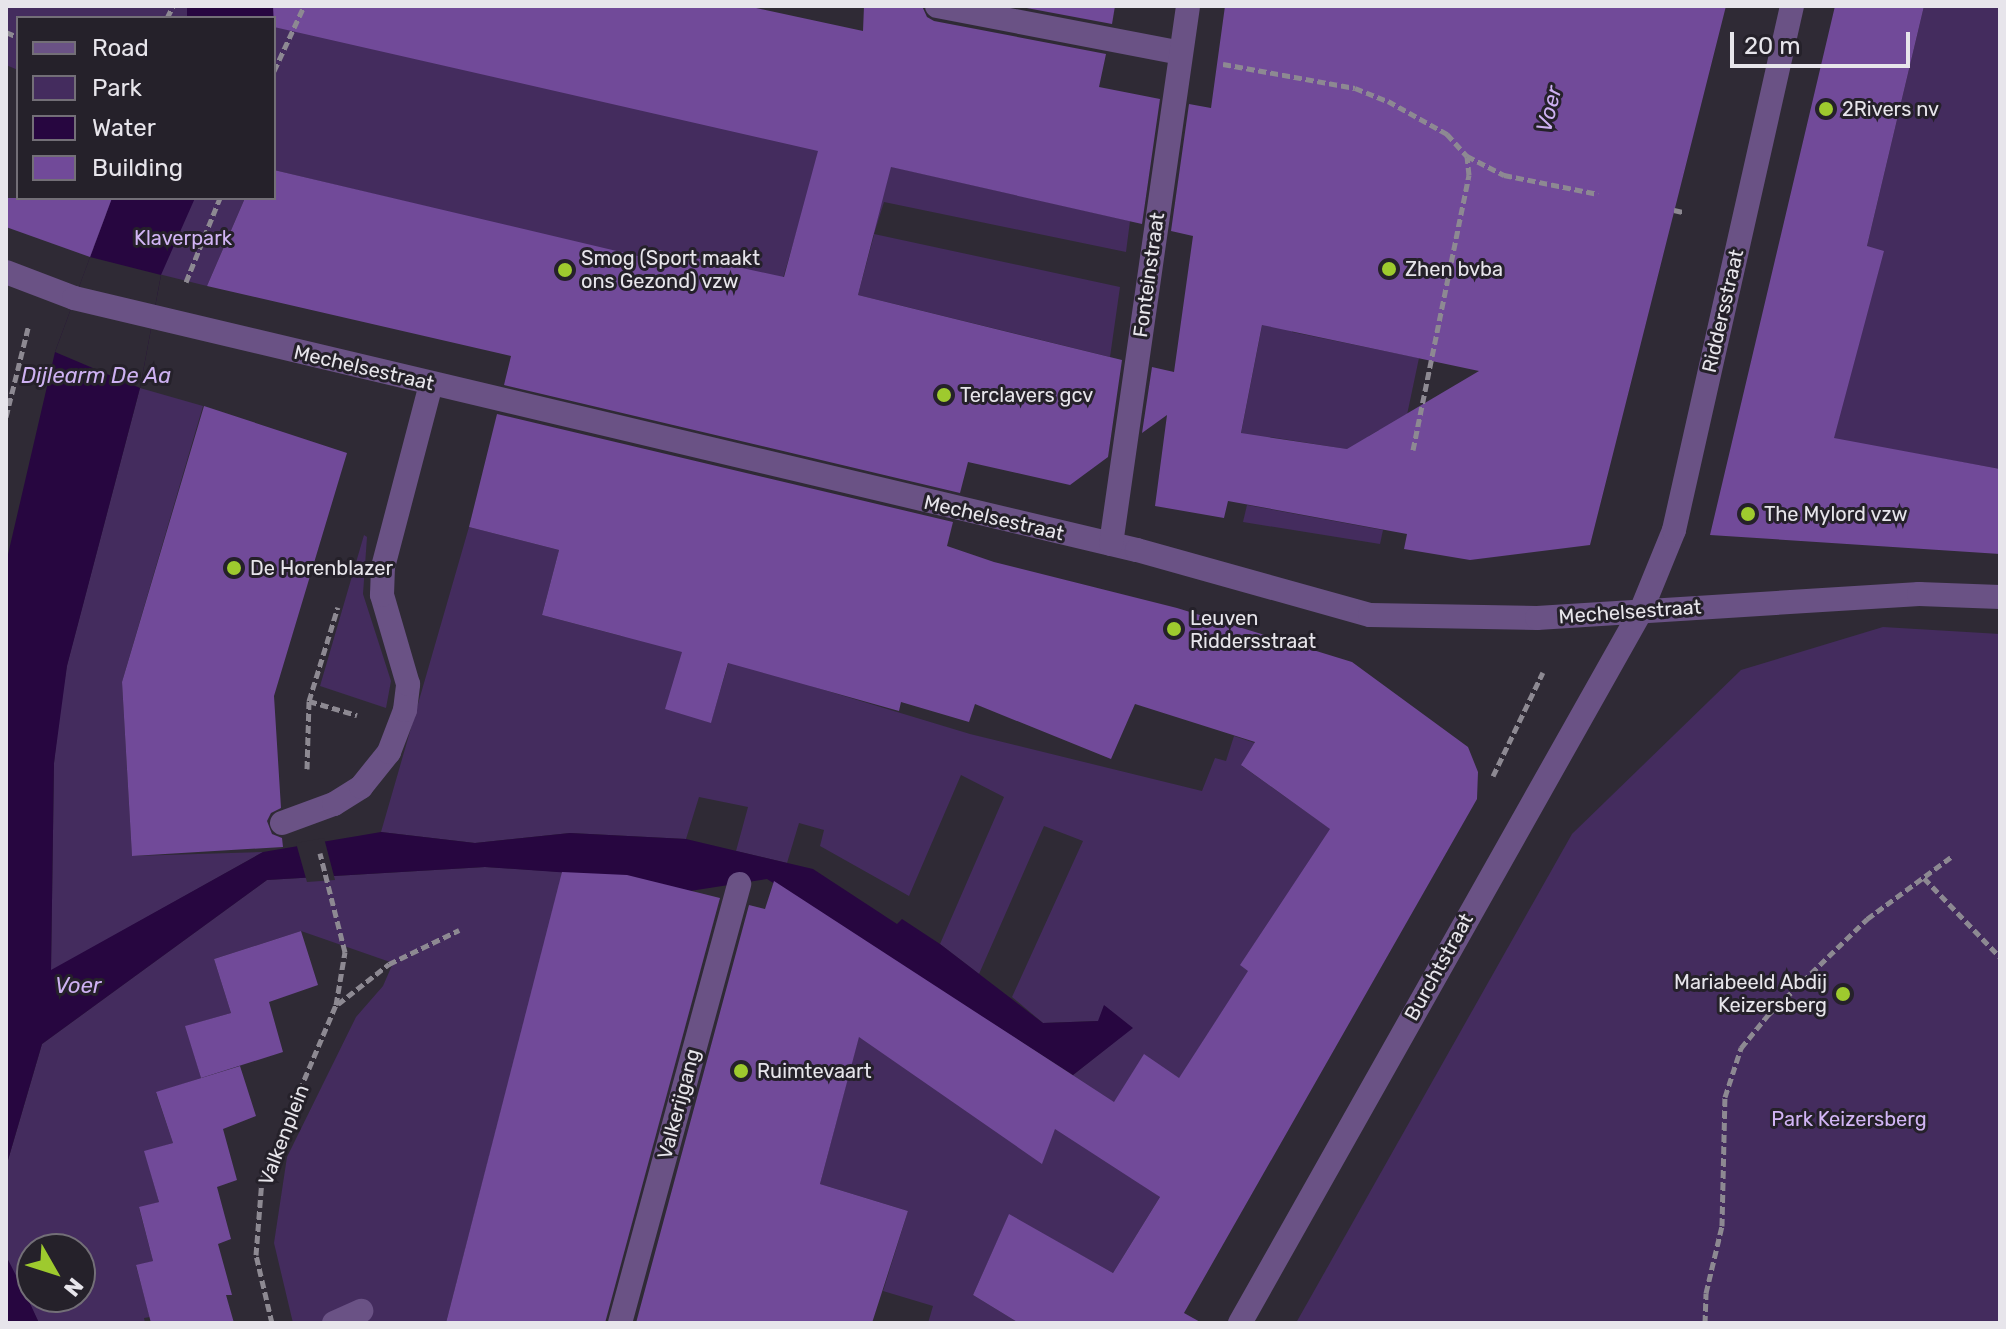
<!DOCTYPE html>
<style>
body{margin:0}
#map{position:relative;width:2006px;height:1329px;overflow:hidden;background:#2f2a35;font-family:Rubik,sans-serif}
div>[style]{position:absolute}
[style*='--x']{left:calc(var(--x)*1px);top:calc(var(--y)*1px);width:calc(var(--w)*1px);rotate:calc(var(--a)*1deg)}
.green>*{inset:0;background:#442c5e}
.water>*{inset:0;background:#270640;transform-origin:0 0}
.pier>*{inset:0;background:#2f2a35}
.building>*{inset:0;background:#714a99}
.path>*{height:5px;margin-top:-2.5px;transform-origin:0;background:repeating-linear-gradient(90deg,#8d8992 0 8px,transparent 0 12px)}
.lane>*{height:24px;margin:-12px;padding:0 12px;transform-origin:12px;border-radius:12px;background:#6a5285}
.street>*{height:24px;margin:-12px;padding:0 12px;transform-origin:12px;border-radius:12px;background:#6a5285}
.dots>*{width:22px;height:22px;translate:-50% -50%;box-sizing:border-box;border:4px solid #25212a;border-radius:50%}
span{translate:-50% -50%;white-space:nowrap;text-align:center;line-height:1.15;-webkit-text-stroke:6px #25212a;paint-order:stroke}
.poi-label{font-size:20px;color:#e7e5eb}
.left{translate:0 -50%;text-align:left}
.right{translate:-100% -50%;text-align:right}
.park-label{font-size:20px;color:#d2b5f5}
.street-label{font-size:20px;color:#e7e5eb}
.water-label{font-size:22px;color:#ceb1f2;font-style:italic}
.frame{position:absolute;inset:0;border:8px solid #e7e5eb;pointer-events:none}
.legend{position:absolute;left:16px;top:16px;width:260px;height:184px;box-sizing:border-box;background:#25212a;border:2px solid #736f77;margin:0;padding:10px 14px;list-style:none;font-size:24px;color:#e7e5eb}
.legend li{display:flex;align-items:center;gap:16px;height:40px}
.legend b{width:40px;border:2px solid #736f77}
.north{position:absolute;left:16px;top:1233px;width:80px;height:80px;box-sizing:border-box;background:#25212a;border:2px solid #736f77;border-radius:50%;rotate:129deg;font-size:22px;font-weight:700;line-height:32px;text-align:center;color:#e7e5eb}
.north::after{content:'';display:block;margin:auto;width:28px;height:36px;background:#9eca2e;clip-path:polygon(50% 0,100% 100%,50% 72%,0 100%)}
.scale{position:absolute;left:1730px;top:32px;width:180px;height:36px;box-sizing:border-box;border:4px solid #e7e5eb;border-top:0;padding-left:10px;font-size:24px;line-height:28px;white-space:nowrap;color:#e7e5eb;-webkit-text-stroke:6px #25212a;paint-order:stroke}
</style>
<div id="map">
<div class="green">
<div style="clip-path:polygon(6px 6px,325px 6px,387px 52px,1130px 221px,1126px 252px,884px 202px,874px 234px,1120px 287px,1110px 357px,858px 295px,874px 235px,801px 217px,771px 319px,723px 264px,645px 247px,626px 315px,544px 235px,274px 170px,274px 18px,18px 18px,18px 70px,6px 65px)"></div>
<div style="clip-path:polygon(1924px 6px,2000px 6px,2000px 469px,1833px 439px,1867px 246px)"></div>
<div style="clip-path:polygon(112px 198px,245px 198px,207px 286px,90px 257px)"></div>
<div style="clip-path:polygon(1283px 218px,1316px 224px,1292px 332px,1419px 358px,1400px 448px,1395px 435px,1379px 430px,1369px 436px,1359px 451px,1270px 437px,1254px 486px,1232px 480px)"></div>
<div style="clip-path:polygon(140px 388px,203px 406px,122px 682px,132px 856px,263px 852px,51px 971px,54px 763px,60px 708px,67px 665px)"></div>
<div style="clip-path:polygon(1247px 505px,1383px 530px,1380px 544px,1243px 522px)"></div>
<div style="clip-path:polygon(774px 508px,811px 686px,970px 734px,1202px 791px,1215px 758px,1226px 761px,1234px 736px,1255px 743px,1242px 766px,1332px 830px,1274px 988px,1251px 1024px,1224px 1009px,1120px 1170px,1160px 1197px,1113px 1273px,1009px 1215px,973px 1295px,1019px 1323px,928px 1323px,933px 1306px,883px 1291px,908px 1211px,820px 1184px,859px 1035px,1042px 1163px,1073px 1075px,1132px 1028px,1104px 1006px,1099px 1021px,1043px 1023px,1012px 997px,1083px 841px,1044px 826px,979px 974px,940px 944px,1004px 797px,961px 775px,909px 896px,820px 846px,824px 830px,799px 823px,787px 863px,736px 851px,748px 807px,699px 797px,686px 839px,570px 833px,475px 843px,381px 832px,469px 527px,559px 550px,542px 615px,621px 636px,685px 643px,711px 722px)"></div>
<div style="clip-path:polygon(364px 535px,367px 537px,363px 594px,391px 681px,386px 708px,320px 686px)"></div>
<div style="clip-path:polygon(1883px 627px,2000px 634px,2000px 1323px,1296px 1323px,1572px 834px,1741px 670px)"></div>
<div style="clip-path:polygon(evenodd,485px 867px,563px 872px,446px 1323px,293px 1323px,274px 1243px,287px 1157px,356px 1017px,383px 986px,393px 963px,301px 931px,214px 959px,231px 1013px,186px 1026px,201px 1078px,156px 1093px,173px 1143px,145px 1152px,159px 1202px,139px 1208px,153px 1261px,136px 1266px,150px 1317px,144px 1318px,145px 1323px,39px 1323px,6px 1256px,6px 1167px,42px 1044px,267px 880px,485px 867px,32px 1249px,80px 1249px,80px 1297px,32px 1297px,32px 1249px)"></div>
</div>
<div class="water">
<div style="left:187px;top:6px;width:93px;height:13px"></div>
<div style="clip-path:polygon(112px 198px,195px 198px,161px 275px,140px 388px,67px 666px,54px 763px,51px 970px,263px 852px,381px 832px,475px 843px,570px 833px,686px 839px,813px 869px,897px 924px,902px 919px,940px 944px,1043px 1023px,1098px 1021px,1104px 1005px,1133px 1028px,1073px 1075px,767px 879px,690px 891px,627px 877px,485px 867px,267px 880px,42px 1044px,6px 1167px,6px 563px,55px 352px)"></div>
<div style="clip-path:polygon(6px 1256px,28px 1299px,39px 1323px,6px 1323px)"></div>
</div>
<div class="pier">
<div style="clip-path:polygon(90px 257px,161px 275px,140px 388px,55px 352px)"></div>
<div style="clip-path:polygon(324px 838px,335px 880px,307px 882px,296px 843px)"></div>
</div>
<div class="building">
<div style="clip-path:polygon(273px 6px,747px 6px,863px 31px,864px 6px,922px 6px,927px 17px,934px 21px,1106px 54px,1099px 87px,1160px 99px,1142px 224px,891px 167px,858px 295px,1122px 360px,1108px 457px,1070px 485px,968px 462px,960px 493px,504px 385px,511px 356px,207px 286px,245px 198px,274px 198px,274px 170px,642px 257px,645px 247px,784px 277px,818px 151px,274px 27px)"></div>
<div style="clip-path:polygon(1016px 6px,1115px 6px,1112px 24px)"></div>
<div style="clip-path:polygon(evenodd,1225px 6px,1726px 6px,1590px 545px,1470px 560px,1404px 549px,1407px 534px,1228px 501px,1224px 518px,1155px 506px,1167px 415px,1142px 433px,1152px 367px,1174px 372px,1193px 236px,1171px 231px,1189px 104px,1211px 108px,1225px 6px,1262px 325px,1479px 371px,1347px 449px,1241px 433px,1262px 325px)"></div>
<div style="clip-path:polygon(1835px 6px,1924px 6px,1867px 246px,1884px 251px,1834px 438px,2000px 469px,2000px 554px,1710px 535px)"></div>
<div style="clip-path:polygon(6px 198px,112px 198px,90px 257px,6px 227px)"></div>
<div style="clip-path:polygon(204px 406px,347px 453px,274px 696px,281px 808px,271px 813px,267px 821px,272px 834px,282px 838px,283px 847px,132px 856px,122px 682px)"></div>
<div style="clip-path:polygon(497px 414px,953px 522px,947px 546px,994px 562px,1177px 608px,1352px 662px,1468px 747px,1478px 772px,1477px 799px,1184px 1313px,1202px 1323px,1019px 1323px,973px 1295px,1009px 1214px,1113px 1273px,1160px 1197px,1055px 1129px,1042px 1164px,859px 1037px,820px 1184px,908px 1211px,872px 1323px,636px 1323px,749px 905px,765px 909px,774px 881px,1114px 1102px,1144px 1054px,1179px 1078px,1248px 971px,1240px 965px,1330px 829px,1241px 765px,1255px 742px,1135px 704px,1111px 759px,975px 704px,969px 722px,901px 702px,899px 711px,728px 663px,711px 723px,665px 709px,682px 652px,542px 615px,559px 550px,469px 527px)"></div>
<div style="clip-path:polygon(562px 872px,627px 875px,720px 898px,605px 1323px,446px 1323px)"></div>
<div style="clip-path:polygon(301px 931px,318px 985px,269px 1002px,283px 1052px,201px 1078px,185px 1026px,231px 1013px,214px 959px)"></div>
<div style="clip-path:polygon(240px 1066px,256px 1116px,223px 1129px,237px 1180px,217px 1187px,231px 1239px,218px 1244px,232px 1295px,226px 1295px,234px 1323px,151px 1323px,136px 1265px,153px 1261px,139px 1207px,159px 1202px,144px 1151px,173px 1143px,156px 1092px)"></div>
</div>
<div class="path">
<div style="--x:167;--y:18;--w:13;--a:-63"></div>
<div style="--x:6;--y:32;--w:13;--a:23"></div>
<div style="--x:1223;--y:64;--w:134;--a:10.3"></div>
<div style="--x:1355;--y:88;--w:35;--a:22"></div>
<div style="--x:1388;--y:101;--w:68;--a:29.2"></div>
<div style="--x:1447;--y:134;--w:30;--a:48"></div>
<div style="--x:1467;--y:156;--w:42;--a:27.2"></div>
<div style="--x:1504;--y:175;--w:96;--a:11.4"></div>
<div style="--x:274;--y:71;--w:72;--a:-65.2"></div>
<div style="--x:1674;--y:210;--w:9;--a:13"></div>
<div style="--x:186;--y:282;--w:91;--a:-68"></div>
<div style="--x:6;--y:417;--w:92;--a:-76.1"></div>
<div style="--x:1413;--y:450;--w:281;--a:-78.5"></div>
<div style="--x:1469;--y:175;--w:18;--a:-96"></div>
<div style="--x:309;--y:701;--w:50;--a:16.3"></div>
<div style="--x:307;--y:769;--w:68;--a:-88.3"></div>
<div style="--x:309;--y:701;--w:98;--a:-72.9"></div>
<div style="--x:1493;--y:776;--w:115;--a:-64.3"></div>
<div style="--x:1924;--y:878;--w:110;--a:46.1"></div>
<div style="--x:338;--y:1004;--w:65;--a:-38.1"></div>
<div style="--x:389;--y:964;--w:78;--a:-25.9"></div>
<div style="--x:272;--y:1323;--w:70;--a:-103.2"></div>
<div style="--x:256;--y:1255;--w:76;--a:-85.5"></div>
<div style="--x:262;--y:1179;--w:189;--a:-67"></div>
<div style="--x:336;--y:1005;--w:54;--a:-80.4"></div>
<div style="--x:345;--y:952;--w:102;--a:-104.2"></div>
<div style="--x:1705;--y:1323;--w:30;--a:-88"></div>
<div style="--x:1706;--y:1293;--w:69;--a:-76.6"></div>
<div style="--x:1722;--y:1226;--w:129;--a:-88.7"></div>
<div style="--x:1725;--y:1097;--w:52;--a:-71.9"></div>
<div style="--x:1741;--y:1048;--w:43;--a:-50.7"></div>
<div style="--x:1768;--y:1015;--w:138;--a:-44.1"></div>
<div style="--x:1867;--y:919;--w:104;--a:-36.4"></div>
</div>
<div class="lane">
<div style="--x:282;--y:823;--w:55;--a:-20.1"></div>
<div style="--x:334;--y:804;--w:32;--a:-32"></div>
<div style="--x:361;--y:787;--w:45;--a:-51.3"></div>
<div style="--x:389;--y:752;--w:45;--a:-69.1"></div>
<div style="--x:405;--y:710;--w:26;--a:-83"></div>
<div style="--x:408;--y:684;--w:93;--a:-106.3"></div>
<div style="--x:382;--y:595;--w:28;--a:-88"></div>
<div style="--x:383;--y:567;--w:189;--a:-75.3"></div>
<div style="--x:334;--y:1323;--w:30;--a:-24"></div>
</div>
<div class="street">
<div style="--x:937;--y:6;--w:248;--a:10.9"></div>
<div style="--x:6;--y:272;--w:73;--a:20.9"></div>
<div style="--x:74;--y:298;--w:1092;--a:13.34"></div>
<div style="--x:1137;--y:550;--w:242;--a:15.6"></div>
<div style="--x:1370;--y:615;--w:167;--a:1"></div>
<div style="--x:1537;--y:618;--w:383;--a:-3.6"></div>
<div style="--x:1919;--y:594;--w:81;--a:2.1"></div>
<div style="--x:1111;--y:544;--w:543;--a:-81.85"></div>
<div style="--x:620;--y:1323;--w:455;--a:-74.8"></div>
<div style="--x:1240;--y:1323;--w:817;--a:-60.61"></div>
<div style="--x:1641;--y:611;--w:87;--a:-67.8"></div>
<div style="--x:1674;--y:530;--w:537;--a:-77.31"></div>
</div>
<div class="dots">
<div style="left:1826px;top:109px;background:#9eca2e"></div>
<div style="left:1389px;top:269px;background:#9eca2e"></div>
<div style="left:565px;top:270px;background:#9eca2e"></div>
<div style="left:944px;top:395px;background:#9eca2e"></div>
<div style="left:1748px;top:514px;background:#9eca2e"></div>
<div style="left:234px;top:568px;background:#9eca2e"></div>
<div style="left:1174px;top:629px;background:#9eca2e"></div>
<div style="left:1843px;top:994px;background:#9eca2e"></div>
<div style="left:741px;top:1071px;background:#9eca2e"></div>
</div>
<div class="poi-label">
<span class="left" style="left:1842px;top:109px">2Rivers nv</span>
<span class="left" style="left:581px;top:270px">Smog (Sport maakt<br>ons Gezond) vzw</span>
<span class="left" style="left:1405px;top:269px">Zhen bvba</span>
<span class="left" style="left:960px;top:395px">Terclavers gcv</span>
<span class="left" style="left:1764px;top:514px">The Mylord vzw</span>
<span class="left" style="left:250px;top:568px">De Horenblazer</span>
<span class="left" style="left:1190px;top:630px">Leuven<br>Riddersstraat</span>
<span class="right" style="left:1827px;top:994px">Mariabeeld Abdij<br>Keizersberg</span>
<span class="left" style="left:757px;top:1071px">Ruimtevaart</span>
</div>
<div class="park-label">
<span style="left:183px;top:238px">Klaverpark</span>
<span style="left:1849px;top:1119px">Park Keizersberg</span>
</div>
<div class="street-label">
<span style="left:1149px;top:275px;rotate:-82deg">Fonteinstraat</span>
<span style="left:1723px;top:311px;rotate:-77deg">Riddersstraat</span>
<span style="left:364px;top:368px;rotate:13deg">Mechelsestraat</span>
<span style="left:994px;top:518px;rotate:13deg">Mechelsestraat</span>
<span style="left:1630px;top:612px;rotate:-4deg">Mechelsestraat</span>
<span style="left:1439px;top:967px;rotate:-61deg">Burchtstraat</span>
<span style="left:679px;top:1104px;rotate:-75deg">Valkerijgang</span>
<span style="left:284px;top:1135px;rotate:-69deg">Valkenplein</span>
</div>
<div class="water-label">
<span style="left:1549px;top:109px;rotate:-76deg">Voer</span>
<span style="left:96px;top:376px">Dijlearm De Aa</span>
<span style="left:78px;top:986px">Voer</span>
</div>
<div class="frame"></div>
<ul class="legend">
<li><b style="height:10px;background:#6a5285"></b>Road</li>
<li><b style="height:22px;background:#442c5e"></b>Park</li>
<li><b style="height:22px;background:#270640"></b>Water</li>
<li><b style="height:22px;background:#714a99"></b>Building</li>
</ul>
<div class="north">N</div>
<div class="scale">20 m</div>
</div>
